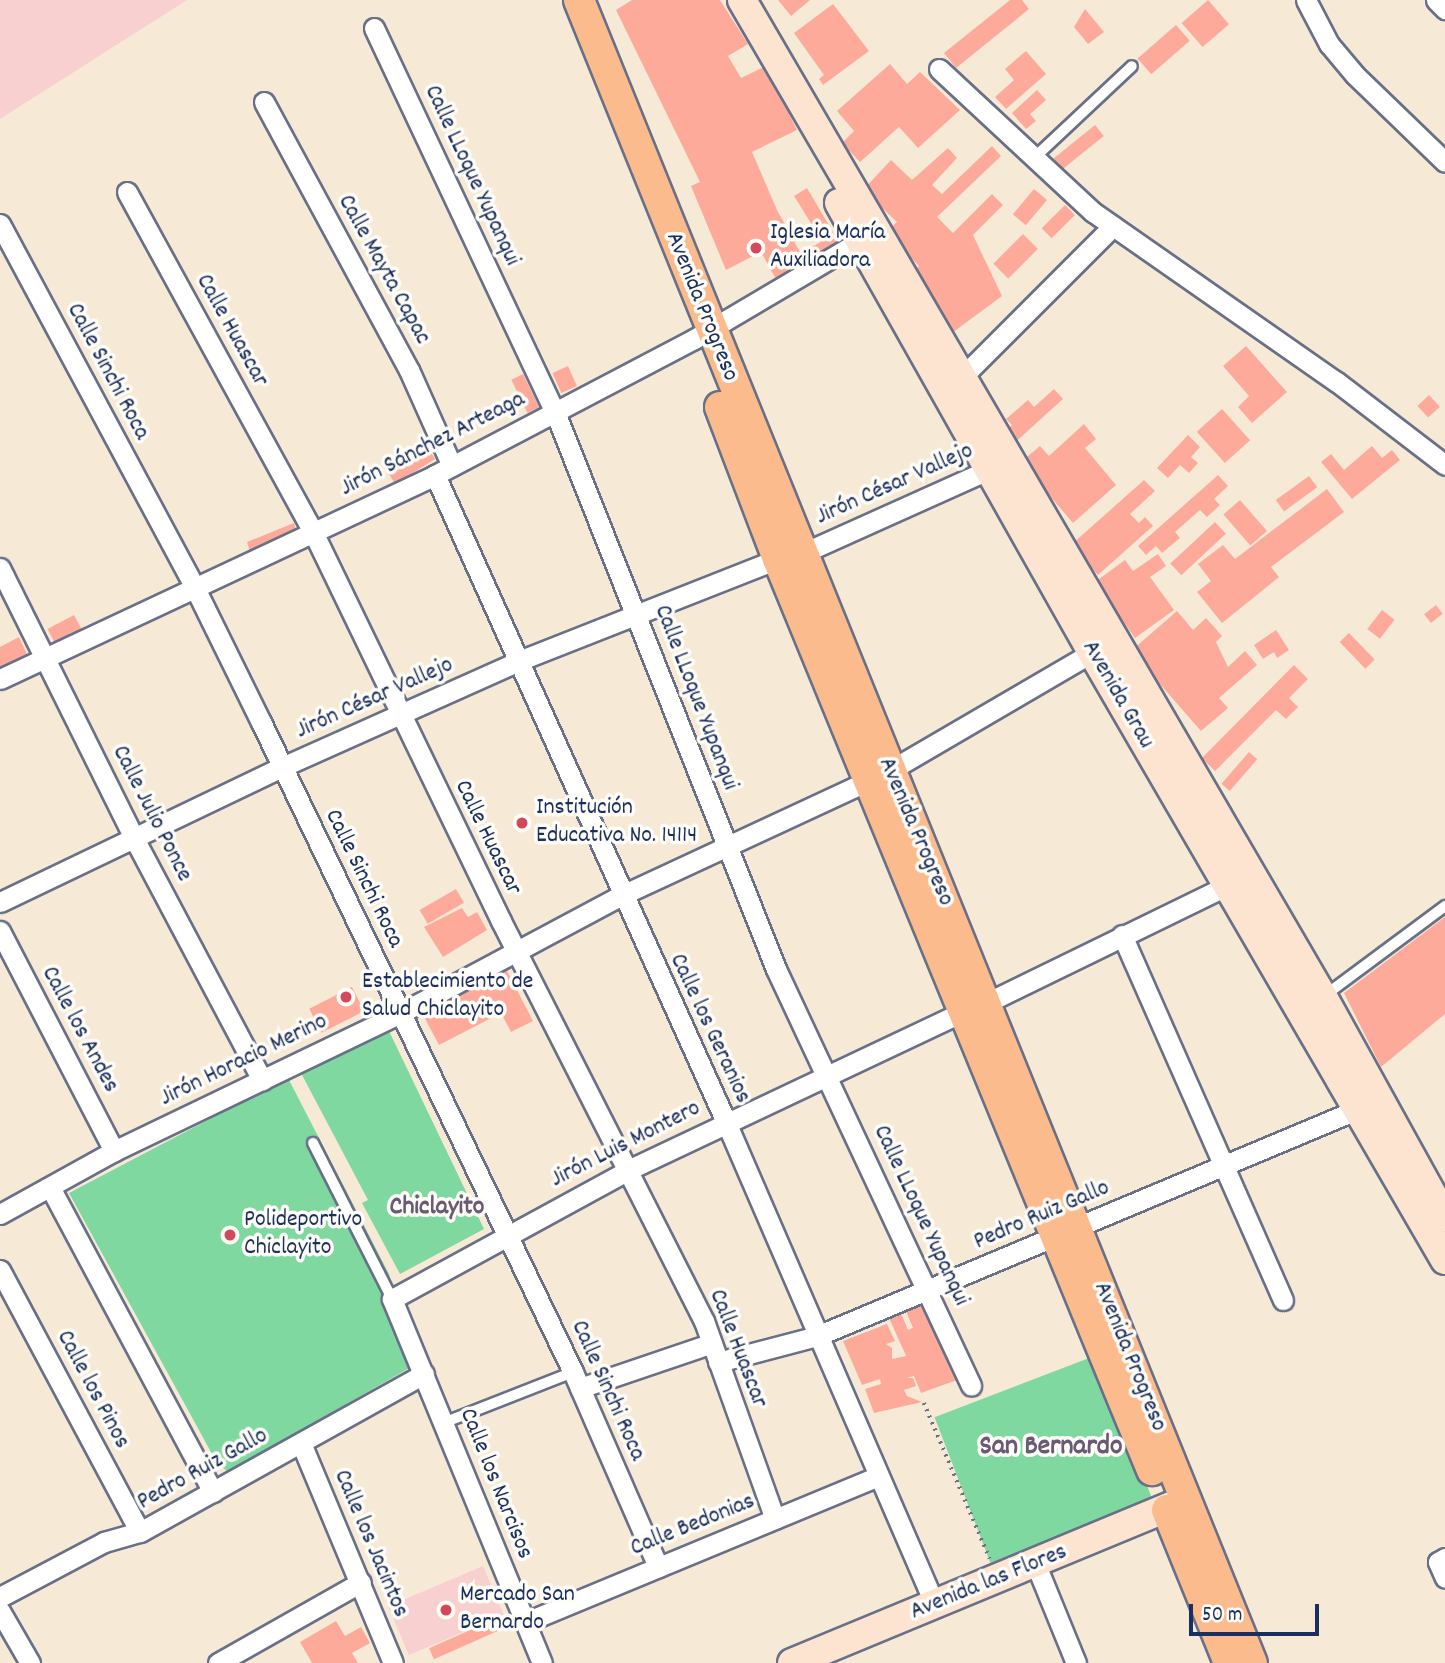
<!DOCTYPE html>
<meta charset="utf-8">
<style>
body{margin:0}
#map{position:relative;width:1445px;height:1663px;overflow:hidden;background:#f6ead6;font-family:Dekko,sans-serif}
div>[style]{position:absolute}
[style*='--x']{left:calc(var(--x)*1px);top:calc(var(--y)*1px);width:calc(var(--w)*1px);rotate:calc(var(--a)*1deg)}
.built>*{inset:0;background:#f7d0cf;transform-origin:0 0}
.green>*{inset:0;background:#7ed89f;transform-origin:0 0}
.building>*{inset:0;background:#feaa9b;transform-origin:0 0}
.path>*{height:3.5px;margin-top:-1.75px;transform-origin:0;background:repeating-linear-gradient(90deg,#687088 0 2px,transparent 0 7px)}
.roads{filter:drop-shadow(2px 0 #687088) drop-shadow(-2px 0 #687088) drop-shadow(0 2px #687088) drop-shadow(0 -2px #687088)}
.lane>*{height:10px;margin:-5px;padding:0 5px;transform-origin:5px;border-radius:5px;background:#fff}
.street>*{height:19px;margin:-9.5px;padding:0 9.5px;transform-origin:9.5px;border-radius:9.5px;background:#fff}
.secondary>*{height:28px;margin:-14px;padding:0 14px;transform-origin:14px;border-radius:14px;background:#fde4d1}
.primary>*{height:30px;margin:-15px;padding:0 15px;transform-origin:15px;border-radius:15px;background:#fbbb8c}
.dots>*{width:19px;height:19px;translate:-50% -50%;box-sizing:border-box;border:4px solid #fdfcf7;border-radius:50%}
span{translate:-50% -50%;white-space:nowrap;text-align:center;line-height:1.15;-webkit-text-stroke:7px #fdfcf7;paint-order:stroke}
.street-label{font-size:24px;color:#1b2f5e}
.poi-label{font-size:24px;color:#1b2f5e}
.left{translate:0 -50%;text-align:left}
.neighbourhood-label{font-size:26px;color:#6a5a73;font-weight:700}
.quarter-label{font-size:28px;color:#6a5a73;font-weight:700}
.scale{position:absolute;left:1189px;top:1604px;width:130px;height:32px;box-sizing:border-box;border:4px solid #1b2f5e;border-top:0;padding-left:9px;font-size:21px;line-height:24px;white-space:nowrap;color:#1b2f5e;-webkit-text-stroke:5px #fdfcf7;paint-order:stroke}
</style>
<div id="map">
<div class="built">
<div style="clip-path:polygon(0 0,187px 0,0 119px)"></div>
<div style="left:483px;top:1566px;width:53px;height:103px;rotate:67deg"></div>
</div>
<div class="green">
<div style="clip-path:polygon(389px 1031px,484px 1229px,400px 1274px,362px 1203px,368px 1200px,301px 1073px)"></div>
<div style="clip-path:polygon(288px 1078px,390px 1276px,377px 1282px,411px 1367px,228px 1472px,217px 1463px,69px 1193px)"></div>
<div style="left:1097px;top:1355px;width:156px;height:174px;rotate:69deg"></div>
</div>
<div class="building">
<div style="clip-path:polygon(632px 0,720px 0,748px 44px,728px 56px,741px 78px,766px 66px,797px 130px,752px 152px,777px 210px,801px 254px,822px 241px,794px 196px,807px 188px,840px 244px,777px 281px,761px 252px,726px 270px,691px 186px,700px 182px,616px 10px)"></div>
<div style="clip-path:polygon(778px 0,810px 0,791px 16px)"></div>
<div style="clip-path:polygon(1010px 0,1022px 0,1029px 9px,956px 68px,944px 53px)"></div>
<div style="left:1208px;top:0;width:32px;height:35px;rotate:49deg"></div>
<div style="clip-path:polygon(833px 4px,869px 51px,823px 85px,819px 79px,824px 75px,794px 33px)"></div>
<div style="clip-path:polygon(1085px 9px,1104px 32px,1088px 44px,1074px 27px)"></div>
<div style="left:1176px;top:25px;width:21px;height:51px;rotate:49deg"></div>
<div style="clip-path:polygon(1026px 51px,1046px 74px,1006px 109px,995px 97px,1014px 80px,1005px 69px)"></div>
<div style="clip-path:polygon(890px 64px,907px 84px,920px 72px,960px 110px,918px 148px,899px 127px,860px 162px,842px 143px,854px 131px,837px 111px)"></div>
<div style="clip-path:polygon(1037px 90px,1046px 100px,1030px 114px,1036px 121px,1026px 129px,1012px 113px)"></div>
<div style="left:1095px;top:125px;width:14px;height:54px;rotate:51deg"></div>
<div style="clip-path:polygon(992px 146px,1001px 156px,937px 217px,953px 233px,992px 194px,1003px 205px,973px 235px,1002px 296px,952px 333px,912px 274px,919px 266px,886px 232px,897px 222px,863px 190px,891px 160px,912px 180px,948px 148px,957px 158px,932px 185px,942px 194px)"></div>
<div style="left:1034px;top:189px;width:17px;height:33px;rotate:40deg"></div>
<div style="left:1065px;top:205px;width:14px;height:33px;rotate:45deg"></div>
<div style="left:1023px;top:234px;width:21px;height:42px;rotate:45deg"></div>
<div style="clip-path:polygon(1246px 346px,1287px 392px,1252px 423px,1238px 407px,1249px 396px,1223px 366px)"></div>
<div style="left:568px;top:366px;width:22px;height:17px;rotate:66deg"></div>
<div style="left:523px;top:374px;width:37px;height:13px;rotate:64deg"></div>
<div style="clip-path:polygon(1054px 389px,1063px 399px,1012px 445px,1003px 434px,1012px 425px,1006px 419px,1028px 400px,1034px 407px)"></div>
<div style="left:1429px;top:395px;width:16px;height:16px;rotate:47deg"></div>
<div style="left:1222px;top:409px;width:42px;height:34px;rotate:48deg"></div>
<div style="clip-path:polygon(1084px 424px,1096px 439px,1085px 448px,1116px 485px,1073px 523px,1021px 462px,1040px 446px,1049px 456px)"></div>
<div style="clip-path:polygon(1188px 435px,1200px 447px,1191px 457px,1198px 463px,1189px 473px,1180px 465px,1168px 478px,1157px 468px)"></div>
<div style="left:425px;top:443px;width:19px;height:47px;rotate:58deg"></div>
<div style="clip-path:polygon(1372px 446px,1382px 458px,1392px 450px,1400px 460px,1352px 499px,1321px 462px,1331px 454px,1344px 470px)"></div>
<div style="clip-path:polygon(1218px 475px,1228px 486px,1214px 499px,1220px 505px,1207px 517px,1200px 510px,1175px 532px,1180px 538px,1162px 553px,1156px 546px,1146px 555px,1138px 546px)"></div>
<div style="left:1309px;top:476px;width:14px;height:41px;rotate:54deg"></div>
<div style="clip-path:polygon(1144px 480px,1155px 491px,1130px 514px,1139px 523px,1145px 517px,1153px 526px,1098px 575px,1071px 545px)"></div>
<div style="clip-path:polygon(1327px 489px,1344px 512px,1271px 567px,1279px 577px,1222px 623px,1197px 592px,1211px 581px,1198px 564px,1223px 545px,1235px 559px)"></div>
<div style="left:1240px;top:500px;width:41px;height:22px;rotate:49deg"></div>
<div style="left:1215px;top:522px;width:16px;height:61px;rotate:47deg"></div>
<div style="clip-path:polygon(294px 523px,297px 534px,251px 556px,247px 542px)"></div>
<div style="clip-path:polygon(1158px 554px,1166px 566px,1150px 577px,1174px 610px,1135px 638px,1095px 582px,1125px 560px,1133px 571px)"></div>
<div style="left:1436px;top:605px;width:11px;height:15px;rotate:52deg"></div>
<div style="left:1382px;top:610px;width:16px;height:24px;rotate:38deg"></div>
<div style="clip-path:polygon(1177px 611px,1193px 630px,1206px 618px,1222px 636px,1216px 642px,1228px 667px,1245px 651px,1257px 665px,1219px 698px,1228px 708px,1201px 731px,1131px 651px)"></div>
<div style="left:74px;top:615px;width:21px;height:30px;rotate:62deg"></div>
<div style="clip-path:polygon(1276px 630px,1289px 650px,1277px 658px,1274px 652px,1263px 659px,1254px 645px)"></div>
<div style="left:1349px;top:633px;width:37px;height:13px;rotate:46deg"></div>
<div style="clip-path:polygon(19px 637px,28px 656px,0 670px,0 647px)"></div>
<div style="clip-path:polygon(1294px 665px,1308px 679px,1289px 698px,1298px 707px,1286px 719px,1276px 710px,1215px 771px,1202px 758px)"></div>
<div style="left:1249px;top:752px;width:11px;height:42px;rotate:41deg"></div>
<div style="left:456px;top:889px;width:16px;height:42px;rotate:60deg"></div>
<div style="clip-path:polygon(462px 908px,468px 917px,477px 912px,487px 930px,443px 957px,424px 927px)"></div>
<div style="clip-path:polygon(1445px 917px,1445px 1014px,1381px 1067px,1344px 993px)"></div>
<div style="clip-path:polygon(506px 969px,533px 1021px,511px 1032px,501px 1013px,439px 1045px,422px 1013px)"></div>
<div style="left:352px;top:987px;width:27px;height:48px;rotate:63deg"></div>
<div style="clip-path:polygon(926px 1304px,957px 1380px,921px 1393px,914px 1376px,907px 1378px,913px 1378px,916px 1386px,904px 1390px,907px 1396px,922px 1402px,874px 1413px,865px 1389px,881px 1384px,880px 1379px,862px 1385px,843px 1341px,887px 1324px,895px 1341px,886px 1344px,892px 1348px,892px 1359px,906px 1356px,889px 1318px,901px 1313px,908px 1330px,913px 1328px,906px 1311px)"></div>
<div style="left:504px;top:1615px;width:12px;height:82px;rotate:66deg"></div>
<div style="clip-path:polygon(336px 1621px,345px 1636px,361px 1627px,370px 1643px,352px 1653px,358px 1663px,312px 1663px,300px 1642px)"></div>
</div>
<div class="path">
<div style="--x:924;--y:1403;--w:169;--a:67.1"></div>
</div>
<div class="roads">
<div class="lane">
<div style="--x:1034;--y:158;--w:134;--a:-43.2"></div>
<div style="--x:1324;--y:996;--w:151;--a:-36.6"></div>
<div style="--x:313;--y:1143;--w:175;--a:63.1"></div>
<div style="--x:443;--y:1423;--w:140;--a:-21.4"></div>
</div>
<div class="street">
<div style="--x:1306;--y:0;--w:50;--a:62.4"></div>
<div style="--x:1329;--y:44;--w:40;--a:50"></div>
<div style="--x:1355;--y:75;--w:125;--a:44"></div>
<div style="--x:1436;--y:0;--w:13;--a:45"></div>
<div style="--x:374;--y:28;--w:425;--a:64.8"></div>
<div style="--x:555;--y:412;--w:599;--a:68.36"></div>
<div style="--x:776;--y:969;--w:460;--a:64.9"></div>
<div style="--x:939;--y:69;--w:210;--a:42.9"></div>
<div style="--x:1093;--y:212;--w:297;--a:34.9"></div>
<div style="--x:1337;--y:382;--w:136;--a:37.5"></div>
<div style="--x:264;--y:102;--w:305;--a:61.6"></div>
<div style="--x:409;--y:370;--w:105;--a:65.9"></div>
<div style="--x:127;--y:192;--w:388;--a:61.3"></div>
<div style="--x:313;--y:532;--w:432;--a:64.2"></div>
<div style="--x:501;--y:921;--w:449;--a:63.1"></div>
<div style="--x:704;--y:1321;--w:210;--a:70.3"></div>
<div style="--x:0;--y:224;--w:413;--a:61.8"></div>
<div style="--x:195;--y:588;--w:149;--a:63.8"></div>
<div style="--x:261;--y:722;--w:721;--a:64.36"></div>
<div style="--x:573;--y:1372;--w:213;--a:66.4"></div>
<div style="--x:961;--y:378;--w:215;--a:-45"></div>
<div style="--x:435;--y:475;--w:709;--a:65.78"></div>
<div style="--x:726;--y:1122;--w:526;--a:66.6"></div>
<div style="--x:801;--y:554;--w:217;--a:-24.2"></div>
<div style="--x:0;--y:568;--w:304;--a:63.6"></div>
<div style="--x:135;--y:840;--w:272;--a:62.1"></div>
<div style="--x:0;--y:679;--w:480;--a:-25.1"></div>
<div style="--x:435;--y:475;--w:293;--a:-27.7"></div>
<div style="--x:694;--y:339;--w:202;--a:-30.6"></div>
<div style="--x:0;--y:902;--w:313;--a:-25.6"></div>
<div style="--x:282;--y:767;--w:262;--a:-24.1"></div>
<div style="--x:521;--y:660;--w:276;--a:-21.5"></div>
<div style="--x:0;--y:931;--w:248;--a:62.6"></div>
<div style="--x:1122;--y:935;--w:399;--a:66.2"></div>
<div style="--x:986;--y:1003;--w:269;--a:-26"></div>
<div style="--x:50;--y:1187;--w:346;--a:61.9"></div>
<div style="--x:0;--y:1214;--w:130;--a:-28.9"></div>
<div style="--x:114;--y:1151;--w:318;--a:-25.7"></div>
<div style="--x:401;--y:1013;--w:248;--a:-28.1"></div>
<div style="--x:620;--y:896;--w:297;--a:-24.9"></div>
<div style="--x:889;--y:771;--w:246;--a:-30.3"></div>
<div style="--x:0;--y:1270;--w:297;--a:61.9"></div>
<div style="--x:718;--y:1362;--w:102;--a:-14.7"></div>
<div style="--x:817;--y:1336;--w:597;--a:-22.75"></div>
<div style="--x:580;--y:1388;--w:139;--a:-18.8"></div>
<div style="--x:301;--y:1443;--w:238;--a:67.3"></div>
<div style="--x:1445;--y:1558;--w:8;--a:150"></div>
<div style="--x:1438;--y:1562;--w:17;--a:66"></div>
<div style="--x:1036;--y:1565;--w:106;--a:67.8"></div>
<div style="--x:0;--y:1597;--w:118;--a:-27.9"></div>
<div style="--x:104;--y:1542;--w:37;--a:-16"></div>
<div style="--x:140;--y:1532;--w:325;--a:-29.1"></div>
<div style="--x:0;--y:1611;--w:60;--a:60"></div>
<div style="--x:526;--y:1622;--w:381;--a:-22.5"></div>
<div style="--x:218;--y:1663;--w:164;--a:-29.5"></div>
<div style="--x:542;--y:1663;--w:394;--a:-112.4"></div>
<div style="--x:392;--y:1299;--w:271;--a:-28.6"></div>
<div style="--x:630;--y:1169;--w:370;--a:-25.3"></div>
</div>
<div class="secondary">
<div style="--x:742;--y:0;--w:1154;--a:59.77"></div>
<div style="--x:1323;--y:997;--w:252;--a:61.1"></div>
<div style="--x:839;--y:203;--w:515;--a:60.6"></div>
<div style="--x:1092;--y:652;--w:703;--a:59.86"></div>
<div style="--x:792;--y:1663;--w:426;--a:-22.5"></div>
</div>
<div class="primary">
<div style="--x:579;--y:0;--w:1794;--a:67.97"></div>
<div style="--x:720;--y:407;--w:163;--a:69.1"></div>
<div style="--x:778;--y:559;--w:985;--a:67.68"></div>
<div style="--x:1167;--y:1510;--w:165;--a:67.9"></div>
</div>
</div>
<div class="dots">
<div style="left:756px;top:248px;background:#d1495b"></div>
<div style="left:522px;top:823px;background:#d1495b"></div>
<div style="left:346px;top:997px;background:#d1495b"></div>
<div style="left:230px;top:1235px;background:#d1495b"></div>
<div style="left:446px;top:1610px;background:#d1495b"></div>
</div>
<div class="street-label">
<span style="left:471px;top:176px;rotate:65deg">Calle LLoque Yupanqui</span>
<span style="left:383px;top:270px;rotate:61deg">Calle Mayta Capac</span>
<span style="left:701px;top:307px;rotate:68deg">Avenida Progreso</span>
<span style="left:231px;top:331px;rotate:61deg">Calle Huascar</span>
<span style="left:107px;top:372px;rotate:62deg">Calle Sinchi Roca</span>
<span style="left:433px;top:445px;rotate:-27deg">Jirón Sánchez Arteaga</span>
<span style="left:895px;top:485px;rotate:-24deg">Jirón César Vallejo</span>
<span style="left:1117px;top:695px;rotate:60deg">Avenida Grau</span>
<span style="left:695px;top:698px;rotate:69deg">Calle LLoque Yupanqui</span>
<span style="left:375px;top:699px;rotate:-24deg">Jirón César Vallejo</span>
<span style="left:151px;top:814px;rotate:63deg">Calle Julio Ponce</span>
<span style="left:915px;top:832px;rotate:67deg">Avenida Progreso</span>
<span style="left:487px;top:838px;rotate:64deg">Calle Huascar</span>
<span style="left:363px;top:879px;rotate:64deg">Calle Sinchi Roca</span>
<span style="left:709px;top:1029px;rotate:65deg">Calle los Geranios</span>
<span style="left:79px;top:1030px;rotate:62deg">Calle los Andes</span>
<span style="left:244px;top:1061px;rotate:-26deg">Jirón Horacio Merino</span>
<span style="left:626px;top:1145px;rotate:-27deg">Jirón Luis Montero</span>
<span style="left:920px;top:1216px;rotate:65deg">Calle LLoque Yupanqui</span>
<span style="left:1042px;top:1216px;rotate:-23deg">Pedro Ruiz Gallo</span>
<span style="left:737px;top:1349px;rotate:69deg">Calle Huascar</span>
<span style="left:1129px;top:1357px;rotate:68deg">Avenida Progreso</span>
<span style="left:92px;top:1390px;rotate:62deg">Calle los Pinos</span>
<span style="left:607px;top:1391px;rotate:66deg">Calle Sinchi Roca</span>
<span style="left:203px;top:1470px;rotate:-29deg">Pedro Ruiz Gallo</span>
<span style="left:495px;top:1484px;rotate:68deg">Calle los Narcisos</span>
<span style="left:693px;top:1526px;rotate:-22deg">Calle Bedonias</span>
<span style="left:370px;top:1544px;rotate:67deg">Calle los Jacintos</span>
<span style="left:989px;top:1583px;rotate:-22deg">Avenida las Flores</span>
</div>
<div class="poi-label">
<span class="left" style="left:770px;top:248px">Iglesia María<br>Auxiliadora</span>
<span class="left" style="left:536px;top:823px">Institución<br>Educativa No. 14114</span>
<span class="left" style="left:362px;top:997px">Establecimiento de<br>Salud Chiclayito</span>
<span class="left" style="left:244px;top:1235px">Polideportivo<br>Chiclayito</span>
<span class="left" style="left:460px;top:1610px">Mercado San<br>Bernardo</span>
</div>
<div class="neighbourhood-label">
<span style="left:437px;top:1208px">Chiclayito</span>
</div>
<div class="quarter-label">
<span style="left:1051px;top:1448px">San Bernardo</span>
</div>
<div class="scale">50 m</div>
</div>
